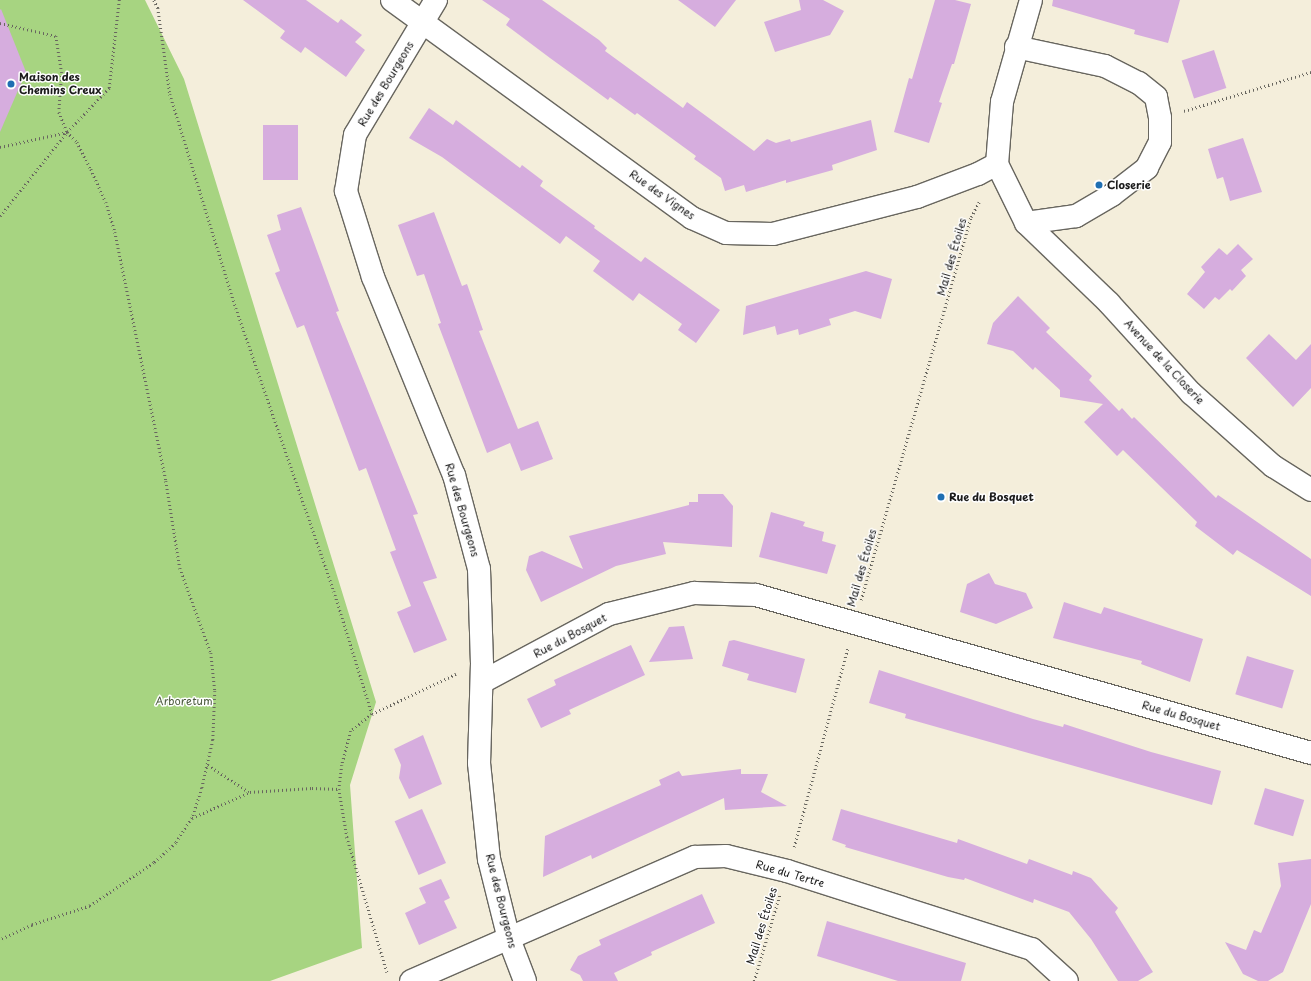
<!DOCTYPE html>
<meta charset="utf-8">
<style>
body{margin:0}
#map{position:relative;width:1311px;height:981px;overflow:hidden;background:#f4eedb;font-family:"Playpen Sans",sans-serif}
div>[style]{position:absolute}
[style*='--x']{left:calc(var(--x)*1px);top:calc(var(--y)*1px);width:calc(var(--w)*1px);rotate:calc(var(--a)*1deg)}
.green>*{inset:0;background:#a7d481}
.building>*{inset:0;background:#d6adde;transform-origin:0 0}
.path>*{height:2.5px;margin-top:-1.25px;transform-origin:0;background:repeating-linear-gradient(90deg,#68665f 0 1px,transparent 0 4px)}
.roads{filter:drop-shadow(1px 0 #68665f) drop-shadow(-1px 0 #68665f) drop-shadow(0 1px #68665f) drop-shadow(0 -1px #68665f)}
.minor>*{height:22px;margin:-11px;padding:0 11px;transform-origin:11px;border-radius:11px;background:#fff}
.dots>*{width:11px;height:11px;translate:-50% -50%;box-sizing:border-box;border:2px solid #fff;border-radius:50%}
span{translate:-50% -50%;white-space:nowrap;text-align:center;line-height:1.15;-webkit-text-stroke:3px #fff;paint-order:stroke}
.poi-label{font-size:11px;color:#1c1c1c;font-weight:700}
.left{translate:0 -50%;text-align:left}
.street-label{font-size:11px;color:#1c1c1c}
.park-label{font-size:11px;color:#4d5c3f}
</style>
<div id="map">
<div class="green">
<div style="clip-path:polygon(0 0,145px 0,184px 79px,376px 702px,350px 785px,362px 948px,270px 981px,0 981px)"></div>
</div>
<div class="building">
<div style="clip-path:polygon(243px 0,306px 0,338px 23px,341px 19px,362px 35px,355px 42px,365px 50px,346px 77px,305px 47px,301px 53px,280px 38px,285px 31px)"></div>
<div style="clip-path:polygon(482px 0,542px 0,599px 40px,607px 48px,605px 51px,683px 108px,687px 102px,754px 151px,767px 139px,776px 143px,790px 139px,791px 142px,871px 120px,877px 150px,832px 165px,833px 170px,786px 183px,786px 180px,746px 192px,744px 185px,725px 191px,721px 178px,694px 159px,696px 156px,637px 113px,635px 115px,610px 97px,608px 100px,550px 58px,506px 25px,510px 19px)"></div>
<div style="clip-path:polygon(678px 0,736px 0,715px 27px)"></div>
<div style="clip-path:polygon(799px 0,823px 0,844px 11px,830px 35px,775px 52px,764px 22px,801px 10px)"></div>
<div style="clip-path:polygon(935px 0,955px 0,971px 4px,954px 64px,952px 64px,939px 102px,942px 103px,929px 143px,894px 132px,909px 78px,912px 79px)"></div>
<div style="clip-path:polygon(1053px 0,1180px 0,1168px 43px,1134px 34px,1135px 30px,1052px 6px)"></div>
<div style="clip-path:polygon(1px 9px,26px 72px,0 132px,0 10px)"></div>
<div style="left:1214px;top:50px;width:40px;height:34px;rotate:72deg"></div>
<div style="clip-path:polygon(429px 108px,453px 125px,456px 120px,520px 168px,522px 165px,543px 181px,540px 186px,595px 226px,594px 228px,641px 262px,645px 257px,720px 310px,696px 343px,678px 330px,682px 324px,639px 293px,633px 301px,593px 271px,600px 261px,566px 236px,560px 244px,442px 157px,409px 138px)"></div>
<div style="left:263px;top:125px;width:35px;height:55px"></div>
<div style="clip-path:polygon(1243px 138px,1262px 192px,1230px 201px,1223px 177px,1217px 179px,1208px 149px)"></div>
<div style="clip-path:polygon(301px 207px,339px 311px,336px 312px,418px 514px,413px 515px,437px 578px,423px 582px,447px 640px,414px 653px,397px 612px,411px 606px,390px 552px,396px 550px,366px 468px,359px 471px,304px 325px,297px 328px,275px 273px,280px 271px,267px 235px,281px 230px,277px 215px)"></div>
<div style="clip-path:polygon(434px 212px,462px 286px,467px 284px,483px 330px,479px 331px,518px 429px,538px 421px,553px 459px,521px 471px,510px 443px,487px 453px,438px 324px,441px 323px,424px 274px,417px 276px,398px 225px)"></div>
<div style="clip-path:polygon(1238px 244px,1253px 259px,1241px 270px,1246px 276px,1232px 291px,1230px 289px,1219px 300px,1215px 297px,1204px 309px,1187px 294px,1205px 272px,1201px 267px,1219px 248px,1227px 255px)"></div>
<div style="clip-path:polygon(866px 271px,892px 279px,881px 319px,855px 311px,829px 319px,831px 325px,799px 335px,798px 329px,777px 335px,775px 326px,743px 335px,746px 306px)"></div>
<div style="clip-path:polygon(1018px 296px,1050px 328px,1046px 332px,1092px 376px,1089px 380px,1119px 411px,1122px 408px,1132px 419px,1134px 417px,1216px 498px,1218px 495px,1311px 559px,1311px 596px,1237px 550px,1233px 555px,1195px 526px,1197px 522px,1123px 450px,1117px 456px,1084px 422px,1103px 404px,1060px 397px,1060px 390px,1035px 367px,1033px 370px,1013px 351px,987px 344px,993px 323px)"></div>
<div style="clip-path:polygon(1269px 334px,1296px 360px,1311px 344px,1311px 388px,1293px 407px,1246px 358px)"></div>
<div style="clip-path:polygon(698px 494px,723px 494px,733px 506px,732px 547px,663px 542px,666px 554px,616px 566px,541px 602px,526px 570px,529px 556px,542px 551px,583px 569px,569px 536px,689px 505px,689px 502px,698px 502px)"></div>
<div style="clip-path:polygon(771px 512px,805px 522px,803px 526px,824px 532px,822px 541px,836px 545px,827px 574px,759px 557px)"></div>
<div style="clip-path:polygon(989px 573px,995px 584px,1026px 593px,1033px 608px,996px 624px,960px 612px,967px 584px)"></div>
<div style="clip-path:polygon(1064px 602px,1101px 614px,1104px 607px,1203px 639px,1190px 682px,1141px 664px,1142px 661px,1053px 638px)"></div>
<div style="clip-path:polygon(684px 626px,693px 659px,649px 662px,669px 627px)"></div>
<div style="clip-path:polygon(734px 640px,805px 659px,796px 693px,747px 680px,749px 674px,722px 666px,729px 641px)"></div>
<div style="clip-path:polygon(631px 645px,645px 675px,569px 710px,571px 714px,541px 728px,527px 699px,556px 685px,554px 680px)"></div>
<div style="left:1247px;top:656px;width:49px;height:40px;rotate:17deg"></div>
<div style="clip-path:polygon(879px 670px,1033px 719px,1063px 727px,1064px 724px,1151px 752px,1221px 771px,1212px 805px,905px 718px,906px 714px,869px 703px)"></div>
<div style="clip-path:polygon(423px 735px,442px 784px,409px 799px,399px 778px,401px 765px,394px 749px)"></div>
<div style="clip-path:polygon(741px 769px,741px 774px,768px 774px,761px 792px,787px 806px,725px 810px,724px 798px,592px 859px,591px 855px,543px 877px,545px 836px,661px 785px,659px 780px,679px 771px,682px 776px)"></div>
<div style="left:1265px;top:788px;width:41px;height:38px;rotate:17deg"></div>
<div style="left:422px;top:809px;width:59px;height:30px;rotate:66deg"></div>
<div style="clip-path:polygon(841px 809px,957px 843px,958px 839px,1027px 864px,1029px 859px,1072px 875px,1073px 871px,1091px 878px,1118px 908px,1115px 912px,1153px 972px,1138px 981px,1118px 981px,1091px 939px,1069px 912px,1034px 899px,1033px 903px,965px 878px,964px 880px,948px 877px,845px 847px,846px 845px,832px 840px)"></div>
<div style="clip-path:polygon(1311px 859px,1311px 904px,1283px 972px,1268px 981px,1258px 981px,1243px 974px,1225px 942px,1246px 950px,1254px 930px,1261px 933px,1281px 886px,1278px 863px)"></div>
<div style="clip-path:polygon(441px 879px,450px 898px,444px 901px,457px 928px,419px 945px,405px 913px,426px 903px,419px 888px)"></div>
<div style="clip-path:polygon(702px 894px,715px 923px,651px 952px,652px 955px,614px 973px,618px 981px,583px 981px,580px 975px,570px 970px,578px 956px,601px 945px,599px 940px)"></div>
<div style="clip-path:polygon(827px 921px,966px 963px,961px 981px,898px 981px,817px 956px)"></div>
</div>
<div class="path">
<div style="--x:154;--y:0;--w:9;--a:63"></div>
<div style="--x:158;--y:8;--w:87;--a:82.1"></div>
<div style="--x:170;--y:94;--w:224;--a:72.9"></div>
<div style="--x:236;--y:308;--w:299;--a:70.9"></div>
<div style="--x:334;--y:591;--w:129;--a:72.8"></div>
<div style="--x:372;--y:714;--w:27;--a:141"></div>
<div style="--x:351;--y:731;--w:35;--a:105"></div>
<div style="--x:342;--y:765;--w:24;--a:97"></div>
<div style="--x:339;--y:789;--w:49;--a:80.5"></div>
<div style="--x:347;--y:837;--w:141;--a:73.5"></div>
<div style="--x:0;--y:23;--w:57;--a:13.1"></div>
<div style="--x:56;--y:36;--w:36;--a:81"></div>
<div style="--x:62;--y:72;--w:40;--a:94.3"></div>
<div style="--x:59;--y:112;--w:22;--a:68"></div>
<div style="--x:67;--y:132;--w:14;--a:45"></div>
<div style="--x:77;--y:142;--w:30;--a:63"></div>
<div style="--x:91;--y:169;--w:36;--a:66"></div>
<div style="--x:106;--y:202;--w:31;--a:73"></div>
<div style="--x:115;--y:232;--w:254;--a:78.4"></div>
<div style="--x:166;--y:481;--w:88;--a:80.9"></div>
<div style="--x:180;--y:568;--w:90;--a:70"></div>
<div style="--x:211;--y:653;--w:38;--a:84"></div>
<div style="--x:215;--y:691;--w:49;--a:92.3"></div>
<div style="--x:213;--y:740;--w:49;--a:102.9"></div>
<div style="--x:202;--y:788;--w:32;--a:108"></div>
<div style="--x:192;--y:818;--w:30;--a:123"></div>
<div style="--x:176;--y:843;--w:30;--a:138"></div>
<div style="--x:154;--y:863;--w:77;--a:146.1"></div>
<div style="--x:90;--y:906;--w:61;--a:161.9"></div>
<div style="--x:32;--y:925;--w:35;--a:155"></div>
<div style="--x:1184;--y:111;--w:133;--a:-17.1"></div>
<div style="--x:0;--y:147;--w:69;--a:-12.6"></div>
<div style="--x:0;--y:216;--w:107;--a:-51.4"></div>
<div style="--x:67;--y:132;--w:61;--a:-46.3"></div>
<div style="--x:109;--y:88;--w:89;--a:-83.5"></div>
<div style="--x:861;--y:600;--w:398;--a:-74"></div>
<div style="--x:971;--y:217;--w:19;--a:-62"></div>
<div style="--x:372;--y:714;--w:93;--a:-25.5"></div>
<div style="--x:208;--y:765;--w:49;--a:33.4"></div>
<div style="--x:192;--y:818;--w:64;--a:-24.1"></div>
<div style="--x:250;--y:792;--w:62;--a:-3.7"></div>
<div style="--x:312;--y:788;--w:27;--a:2"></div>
<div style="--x:794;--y:847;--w:207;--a:-74.9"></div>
<div style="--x:754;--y:981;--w:91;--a:-73.4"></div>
</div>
<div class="roads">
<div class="minor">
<div style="--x:392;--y:0;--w:371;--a:36"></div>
<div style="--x:692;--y:218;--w:37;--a:24"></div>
<div style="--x:726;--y:233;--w:47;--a:1.2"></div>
<div style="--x:773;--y:234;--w:149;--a:-14.4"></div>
<div style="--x:917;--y:197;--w:65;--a:-20.7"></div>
<div style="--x:978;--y:174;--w:21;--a:-28"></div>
<div style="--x:436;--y:0;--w:157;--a:121"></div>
<div style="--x:355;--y:135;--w:57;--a:99.1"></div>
<div style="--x:346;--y:191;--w:90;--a:72.6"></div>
<div style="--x:373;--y:277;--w:214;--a:67.8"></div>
<div style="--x:454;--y:475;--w:97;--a:75.1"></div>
<div style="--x:479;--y:569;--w:94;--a:88.2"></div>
<div style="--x:482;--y:663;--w:100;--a:91.7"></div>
<div style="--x:479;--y:763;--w:97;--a:84.1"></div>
<div style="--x:489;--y:859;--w:82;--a:76"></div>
<div style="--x:509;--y:939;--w:45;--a:69.1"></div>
<div style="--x:1031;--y:0;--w:106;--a:105.9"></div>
<div style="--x:1002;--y:102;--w:62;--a:94.6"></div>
<div style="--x:997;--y:164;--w:66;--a:63.8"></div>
<div style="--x:1026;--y:223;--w:115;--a:43.9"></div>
<div style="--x:1109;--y:303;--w:122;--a:47.7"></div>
<div style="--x:1191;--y:393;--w:110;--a:41.7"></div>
<div style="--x:1273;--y:466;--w:45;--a:32.3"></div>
<div style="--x:1016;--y:47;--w:91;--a:12.1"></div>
<div style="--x:1105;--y:66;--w:38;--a:27"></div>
<div style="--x:1139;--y:83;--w:22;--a:39"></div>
<div style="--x:1156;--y:97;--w:21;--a:79"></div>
<div style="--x:1160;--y:118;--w:24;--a:90"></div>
<div style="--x:1160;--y:142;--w:29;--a:117"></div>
<div style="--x:1147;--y:168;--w:44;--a:142.4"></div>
<div style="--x:1112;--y:195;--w:42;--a:149.7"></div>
<div style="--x:1076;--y:216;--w:50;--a:172"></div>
<div style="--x:482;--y:682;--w:144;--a:-28.2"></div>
<div style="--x:609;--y:614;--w:88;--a:-13.9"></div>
<div style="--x:694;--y:593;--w:62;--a:1.8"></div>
<div style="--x:756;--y:595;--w:577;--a:15.89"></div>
<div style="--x:411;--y:981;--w:310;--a:-23.6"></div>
<div style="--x:695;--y:857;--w:31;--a:-2"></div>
<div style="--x:726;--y:856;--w:63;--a:13.8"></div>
<div style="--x:787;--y:871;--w:257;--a:17.7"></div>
<div style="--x:1032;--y:949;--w:47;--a:42.4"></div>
</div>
</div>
<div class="dots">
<div style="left:11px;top:84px;background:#1f6fb2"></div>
<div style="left:1099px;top:185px;background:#1f6fb2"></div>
<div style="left:941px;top:497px;background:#1f6fb2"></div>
</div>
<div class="poi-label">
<span class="left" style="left:19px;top:84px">Maison des<br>Chemins Creux</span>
<span class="left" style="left:1107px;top:185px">Closerie</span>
<span class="left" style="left:949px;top:497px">Rue du Bosquet</span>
</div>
<div class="street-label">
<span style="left:386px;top:84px;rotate:-59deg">Rue des Bourgeons</span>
<span style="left:662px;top:195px;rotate:35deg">Rue des Vignes</span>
<span style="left:952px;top:257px;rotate:-74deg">Mail des Étoiles</span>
<span style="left:1164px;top:362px;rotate:47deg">Avenue de la Closerie</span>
<span style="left:462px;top:510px;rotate:74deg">Rue des Bourgeons</span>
<span style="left:862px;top:568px;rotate:-74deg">Mail des Étoiles</span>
<span style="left:570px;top:636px;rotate:-28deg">Rue du Bosquet</span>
<span style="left:1181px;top:716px;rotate:16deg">Rue du Bosquet</span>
<span style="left:790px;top:874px;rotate:16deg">Rue du Tertre</span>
<span style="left:501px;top:901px;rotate:76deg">Rue des Bourgeons</span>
<span style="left:762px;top:926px;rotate:-73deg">Mail des Étoiles</span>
</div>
<div class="park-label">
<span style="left:184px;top:701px">Arboretum</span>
</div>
</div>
